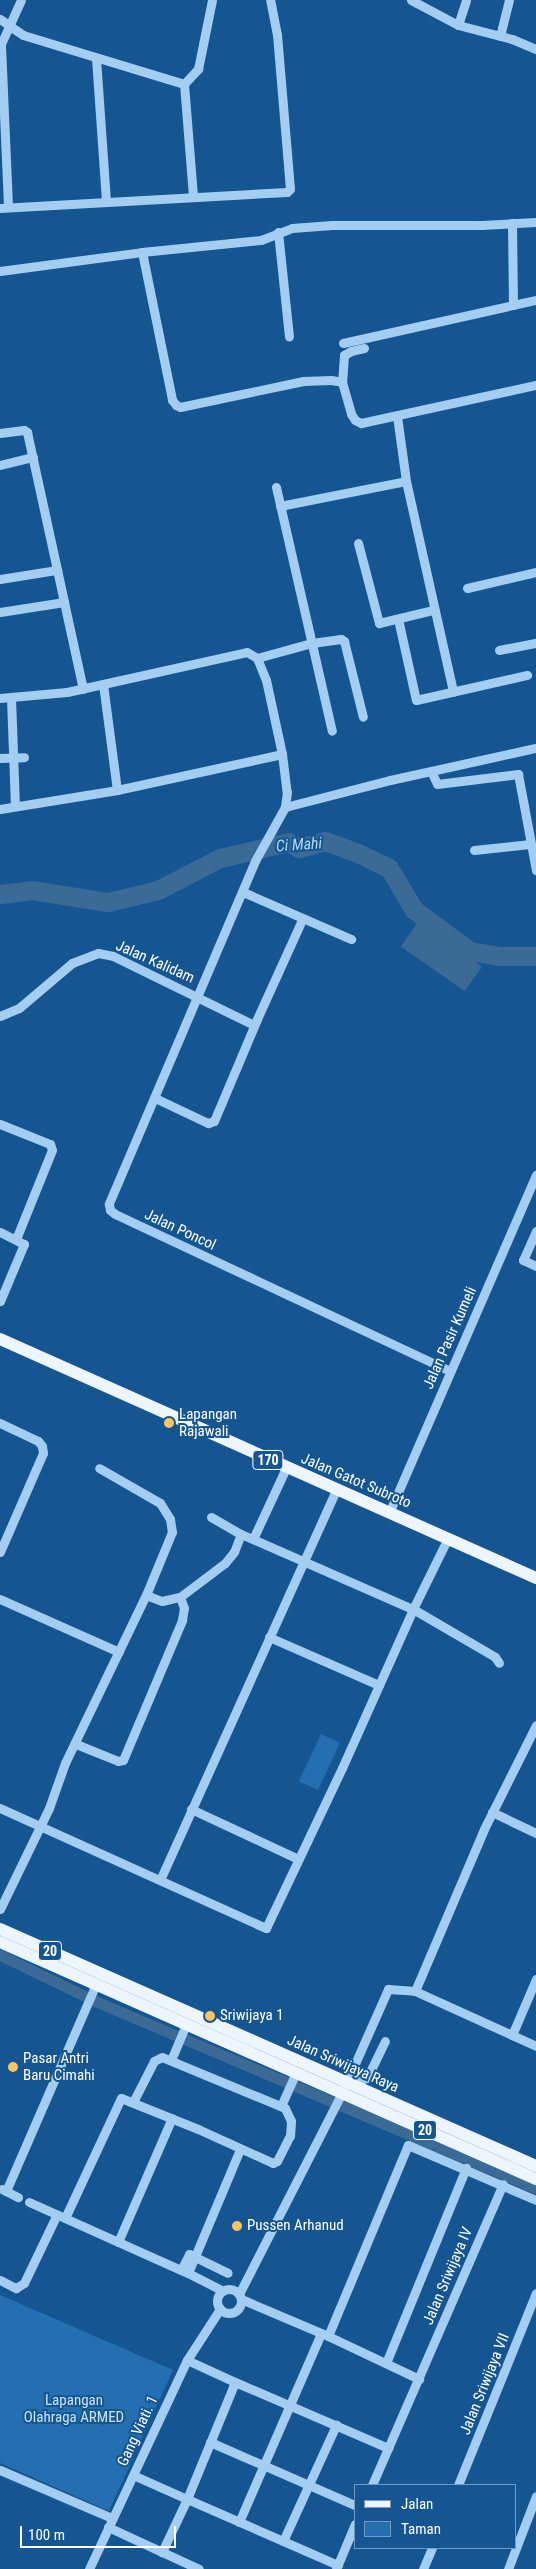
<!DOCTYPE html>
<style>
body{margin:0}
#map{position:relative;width:536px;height:2569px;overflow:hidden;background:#155692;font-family:"Roboto Condensed",sans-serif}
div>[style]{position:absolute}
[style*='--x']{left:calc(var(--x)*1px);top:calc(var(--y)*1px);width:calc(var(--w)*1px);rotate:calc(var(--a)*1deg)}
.green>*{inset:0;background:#246faf;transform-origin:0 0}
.water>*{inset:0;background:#3a6a95;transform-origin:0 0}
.canal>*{height:11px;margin:-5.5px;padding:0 5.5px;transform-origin:5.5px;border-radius:5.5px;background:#3a6a95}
.river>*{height:19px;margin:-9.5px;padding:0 9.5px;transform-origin:9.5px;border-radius:9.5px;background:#3a6a95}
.minor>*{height:9px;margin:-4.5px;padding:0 4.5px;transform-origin:4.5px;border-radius:4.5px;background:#a3cdf1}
.minor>.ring{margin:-4.5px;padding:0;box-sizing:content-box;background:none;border:9px solid #a3cdf1;border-radius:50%}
.major>*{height:12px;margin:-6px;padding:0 6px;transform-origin:6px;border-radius:6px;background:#edf5ff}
.dots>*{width:14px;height:14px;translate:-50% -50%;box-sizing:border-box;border:2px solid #155692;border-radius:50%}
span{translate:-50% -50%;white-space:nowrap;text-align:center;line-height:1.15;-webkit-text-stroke:4px #155692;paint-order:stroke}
.shield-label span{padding:1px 4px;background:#155692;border:1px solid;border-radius:4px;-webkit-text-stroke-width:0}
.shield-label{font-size:14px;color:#fff;font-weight:700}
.street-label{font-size:15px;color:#fff}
.poi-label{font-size:15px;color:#fff}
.left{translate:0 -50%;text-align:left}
.park-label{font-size:15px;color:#cae5fc}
.water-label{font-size:16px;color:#afd7f8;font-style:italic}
.legend{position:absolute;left:354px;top:2484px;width:162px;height:65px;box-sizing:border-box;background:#155692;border:1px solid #739abe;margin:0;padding:6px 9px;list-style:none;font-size:15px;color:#fff}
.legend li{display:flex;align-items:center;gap:10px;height:25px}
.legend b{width:25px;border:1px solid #739abe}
.scale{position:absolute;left:20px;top:2526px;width:156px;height:22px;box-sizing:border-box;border:2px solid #fff;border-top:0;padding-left:6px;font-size:15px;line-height:18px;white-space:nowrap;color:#fff;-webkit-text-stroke:4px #155692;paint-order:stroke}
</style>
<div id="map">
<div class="green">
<div style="left:321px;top:1734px;width:21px;height:52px;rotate:25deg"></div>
<div style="clip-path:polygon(0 2295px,173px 2370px,109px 2511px,0 2463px)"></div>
</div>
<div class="water">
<div style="left:418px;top:922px;width:78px;height:30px;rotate:35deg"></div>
</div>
<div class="canal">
<div style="--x:0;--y:1955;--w:106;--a:25.8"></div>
<div style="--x:95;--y:2001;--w:479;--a:23"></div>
</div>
<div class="river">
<div style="--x:0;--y:894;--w:31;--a:-7"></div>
<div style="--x:31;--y:890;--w:78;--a:8.9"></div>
<div style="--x:108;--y:902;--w:51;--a:-13.5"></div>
<div style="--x:158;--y:890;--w:70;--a:-27.3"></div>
<div style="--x:220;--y:858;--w:70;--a:-13.2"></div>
<div style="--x:288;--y:842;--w:13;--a:29"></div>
<div style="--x:299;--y:848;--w:27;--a:-15"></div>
<div style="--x:325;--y:841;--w:35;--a:20"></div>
<div style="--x:358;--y:853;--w:34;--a:26"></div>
<div style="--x:389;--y:868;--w:49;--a:59.2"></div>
<div style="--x:414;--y:910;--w:69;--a:36.2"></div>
<div style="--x:470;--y:951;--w:27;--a:10"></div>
<div style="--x:497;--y:956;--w:39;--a:0"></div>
</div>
<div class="minor">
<div style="--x:411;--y:0;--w:53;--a:28"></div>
<div style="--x:458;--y:25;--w:56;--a:14.5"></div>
<div style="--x:512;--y:39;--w:26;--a:23"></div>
<div style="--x:0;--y:19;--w:28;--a:35"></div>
<div style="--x:23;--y:35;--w:168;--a:16.9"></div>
<div style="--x:184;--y:84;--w:21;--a:-47"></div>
<div style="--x:198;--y:69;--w:70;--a:-78.5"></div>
<div style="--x:458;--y:25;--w:26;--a:-72"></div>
<div style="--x:500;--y:36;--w:37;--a:-76"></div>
<div style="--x:96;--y:58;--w:144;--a:86"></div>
<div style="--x:184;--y:84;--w:113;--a:85.4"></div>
<div style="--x:8;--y:206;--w:162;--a:-92.5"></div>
<div style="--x:1;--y:44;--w:48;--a:-65.6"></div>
<div style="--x:0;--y:208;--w:287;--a:-3.2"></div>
<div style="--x:287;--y:192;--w:4;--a:-45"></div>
<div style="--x:290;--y:189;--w:155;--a:-94.8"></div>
<div style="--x:277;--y:35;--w:36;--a:-101"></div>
<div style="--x:512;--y:223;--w:82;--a:89.3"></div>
<div style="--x:278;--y:232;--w:105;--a:84"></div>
<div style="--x:142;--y:252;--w:151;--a:78.5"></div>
<div style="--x:172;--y:400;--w:6;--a:51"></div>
<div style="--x:176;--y:405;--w:4;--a:27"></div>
<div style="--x:180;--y:407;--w:126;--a:-11.9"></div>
<div style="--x:303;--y:381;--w:28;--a:-2"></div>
<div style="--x:331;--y:380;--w:11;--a:10"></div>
<div style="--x:0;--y:271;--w:143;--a:-7.6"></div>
<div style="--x:142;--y:252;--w:120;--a:-5.8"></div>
<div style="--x:261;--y:240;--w:33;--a:-21"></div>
<div style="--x:292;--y:228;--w:40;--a:-4.3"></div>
<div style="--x:332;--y:225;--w:150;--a:0"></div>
<div style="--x:482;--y:225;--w:54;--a:-3.2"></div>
<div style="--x:343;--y:343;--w:198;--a:-12.6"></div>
<div style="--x:364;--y:348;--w:13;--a:167"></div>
<div style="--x:351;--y:351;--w:8;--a:150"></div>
<div style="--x:344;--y:355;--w:27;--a:94"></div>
<div style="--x:342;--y:382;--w:33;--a:74"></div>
<div style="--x:351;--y:414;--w:7;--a:56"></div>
<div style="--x:355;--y:420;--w:7;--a:27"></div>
<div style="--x:361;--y:423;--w:179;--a:-12.3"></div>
<div style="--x:397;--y:416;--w:66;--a:82.1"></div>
<div style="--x:406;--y:481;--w:216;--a:77.4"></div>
<div style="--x:0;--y:433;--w:24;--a:-7"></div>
<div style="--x:24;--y:430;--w:4;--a:34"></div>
<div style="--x:27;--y:432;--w:174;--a:77.7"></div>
<div style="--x:0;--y:465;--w:34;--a:-14"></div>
<div style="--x:276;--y:487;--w:250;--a:77.1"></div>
<div style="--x:280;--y:506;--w:128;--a:-11.2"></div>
<div style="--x:358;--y:543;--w:83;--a:75.3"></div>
<div style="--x:379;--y:623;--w:56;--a:-13.5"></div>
<div style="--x:0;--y:579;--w:58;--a:-9"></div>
<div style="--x:467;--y:588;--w:71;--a:-13.1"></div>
<div style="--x:0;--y:612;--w:65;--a:-8.9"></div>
<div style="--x:64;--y:602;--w:89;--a:77.7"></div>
<div style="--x:398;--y:619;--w:83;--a:77.5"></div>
<div style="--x:416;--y:700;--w:114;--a:-12.7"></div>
<div style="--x:499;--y:650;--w:38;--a:-11"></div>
<div style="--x:257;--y:658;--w:57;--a:-15.3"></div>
<div style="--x:312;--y:643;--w:29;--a:-8"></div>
<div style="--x:341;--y:639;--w:4;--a:34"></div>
<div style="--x:344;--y:641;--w:78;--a:76"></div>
<div style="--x:103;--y:684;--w:107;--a:82.5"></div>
<div style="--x:0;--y:698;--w:67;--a:-5.1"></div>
<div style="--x:67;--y:692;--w:184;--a:-12.5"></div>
<div style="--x:247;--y:652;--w:12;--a:31"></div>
<div style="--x:257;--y:658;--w:24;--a:68"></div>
<div style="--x:266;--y:680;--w:76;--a:77.8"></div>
<div style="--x:282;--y:754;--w:38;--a:83"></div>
<div style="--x:287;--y:792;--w:15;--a:98"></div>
<div style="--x:285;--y:807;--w:62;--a:119.1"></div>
<div style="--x:255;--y:861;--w:373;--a:113.1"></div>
<div style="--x:109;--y:1204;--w:6;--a:81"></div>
<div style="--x:110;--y:1210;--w:6;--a:39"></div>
<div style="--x:115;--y:1214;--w:370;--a:25.1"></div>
<div style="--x:11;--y:698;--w:108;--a:87.9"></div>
<div style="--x:0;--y:758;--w:24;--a:-2"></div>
<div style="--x:431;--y:771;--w:14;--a:65"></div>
<div style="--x:437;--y:784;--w:82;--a:-7"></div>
<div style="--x:518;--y:774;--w:98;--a:79.4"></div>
<div style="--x:285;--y:807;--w:108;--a:-14.4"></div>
<div style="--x:390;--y:780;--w:149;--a:-12.4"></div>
<div style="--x:0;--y:809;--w:119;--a:-9.2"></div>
<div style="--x:117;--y:790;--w:169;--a:-12.3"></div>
<div style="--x:474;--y:850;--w:56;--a:-6.1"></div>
<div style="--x:243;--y:892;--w:118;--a:23.5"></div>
<div style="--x:0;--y:1016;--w:21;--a:-23"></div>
<div style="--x:19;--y:1008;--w:70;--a:-40.3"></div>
<div style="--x:72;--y:963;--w:28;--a:-21"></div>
<div style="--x:98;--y:953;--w:15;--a:11"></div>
<div style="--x:113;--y:956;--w:157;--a:26.1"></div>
<div style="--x:155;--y:1098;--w:59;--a:25.3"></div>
<div style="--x:208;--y:1123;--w:6;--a:-18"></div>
<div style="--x:214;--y:1121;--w:111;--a:-67.1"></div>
<div style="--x:257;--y:1019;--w:109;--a:-65.6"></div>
<div style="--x:0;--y:1124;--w:54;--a:21.8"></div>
<div style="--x:50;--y:1144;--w:6;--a:72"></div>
<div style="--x:52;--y:1150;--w:96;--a:112"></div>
<div style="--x:536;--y:1231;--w:32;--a:114"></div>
<div style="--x:523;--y:1260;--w:14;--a:25"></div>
<div style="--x:0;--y:1232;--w:27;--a:27"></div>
<div style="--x:24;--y:1244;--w:62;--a:112.8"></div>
<div style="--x:0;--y:1423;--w:42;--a:25.3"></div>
<div style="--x:38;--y:1441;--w:6;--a:51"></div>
<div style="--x:42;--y:1446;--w:7;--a:82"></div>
<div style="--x:43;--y:1453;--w:108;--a:113.5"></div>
<div style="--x:389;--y:1513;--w:369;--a:-66.5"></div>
<div style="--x:211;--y:1517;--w:34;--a:30"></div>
<div style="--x:241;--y:1534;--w:188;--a:23.6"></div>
<div style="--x:413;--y:1609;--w:95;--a:30.3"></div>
<div style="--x:495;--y:1657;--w:7;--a:56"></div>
<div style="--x:253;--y:1539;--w:78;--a:-65.1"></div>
<div style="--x:146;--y:1595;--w:17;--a:21"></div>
<div style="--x:162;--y:1601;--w:18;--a:-13"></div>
<div style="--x:180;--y:1597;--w:56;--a:-37.1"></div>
<div style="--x:225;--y:1563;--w:14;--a:-51"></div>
<div style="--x:234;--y:1552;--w:19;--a:-69"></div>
<div style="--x:0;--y:1599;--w:130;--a:24"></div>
<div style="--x:269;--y:1637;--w:120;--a:23.6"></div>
<div style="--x:76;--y:1744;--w:45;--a:22"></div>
<div style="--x:118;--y:1761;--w:5;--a:-11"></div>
<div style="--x:123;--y:1760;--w:152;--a:-67.1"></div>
<div style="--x:182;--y:1620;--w:12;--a:-81"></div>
<div style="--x:184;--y:1608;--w:12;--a:-110"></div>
<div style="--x:0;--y:1808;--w:292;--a:24.3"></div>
<div style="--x:266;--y:1928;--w:177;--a:-64.6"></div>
<div style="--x:342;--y:1768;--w:174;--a:-65.9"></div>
<div style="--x:413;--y:1609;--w:79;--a:-63.8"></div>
<div style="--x:191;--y:1809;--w:118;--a:25"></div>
<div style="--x:492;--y:1812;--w:49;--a:25.5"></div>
<div style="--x:160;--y:1880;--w:428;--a:-65.7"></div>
<div style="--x:0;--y:1909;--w:112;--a:-64.1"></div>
<div style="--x:49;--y:1808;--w:48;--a:-70.4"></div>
<div style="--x:65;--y:1763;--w:187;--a:-64.3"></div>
<div style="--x:146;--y:1595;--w:68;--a:-67.6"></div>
<div style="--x:172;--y:1532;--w:13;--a:-99"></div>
<div style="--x:170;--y:1519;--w:19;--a:-122"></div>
<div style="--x:160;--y:1503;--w:70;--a:-150.2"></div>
<div style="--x:415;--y:1991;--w:176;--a:-66.9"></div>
<div style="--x:484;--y:1829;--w:116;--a:-63.4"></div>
<div style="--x:512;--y:2035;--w:61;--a:-66.8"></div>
<div style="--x:171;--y:2060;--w:39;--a:-67"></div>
<div style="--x:351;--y:2072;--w:14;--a:30"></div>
<div style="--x:363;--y:2079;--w:4;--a:-14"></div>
<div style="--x:367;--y:2078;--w:41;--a:-64.1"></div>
<div style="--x:281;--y:2106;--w:36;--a:-66"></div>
<div style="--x:2;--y:2189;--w:18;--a:27"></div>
<div style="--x:6;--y:2191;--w:226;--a:-66.5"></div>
<div style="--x:29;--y:2202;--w:174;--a:24.1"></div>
<div style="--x:188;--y:2273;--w:39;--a:27"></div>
<div style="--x:65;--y:2218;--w:132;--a:-65"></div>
<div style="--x:121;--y:2098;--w:83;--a:21.9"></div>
<div style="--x:198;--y:2129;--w:82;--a:24.4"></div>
<div style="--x:273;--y:2163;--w:4;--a:-27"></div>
<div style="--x:277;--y:2161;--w:28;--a:-63"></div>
<div style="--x:290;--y:2136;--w:15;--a:-86"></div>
<div style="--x:291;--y:2121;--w:14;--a:-115"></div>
<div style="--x:285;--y:2108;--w:133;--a:-157.5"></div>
<div style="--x:162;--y:2057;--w:9;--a:153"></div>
<div style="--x:154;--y:2061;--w:46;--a:117.1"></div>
<div style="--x:118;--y:2242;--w:135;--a:-66.5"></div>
<div style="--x:181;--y:2270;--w:18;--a:-63"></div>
<div style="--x:189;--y:2254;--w:43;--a:26"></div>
<div style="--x:188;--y:2273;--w:134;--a:-67.2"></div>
<div style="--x:0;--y:2280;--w:18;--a:27"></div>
<div style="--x:16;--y:2288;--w:9;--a:-32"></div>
<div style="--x:24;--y:2283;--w:76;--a:-64.4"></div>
<div class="ring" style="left:217px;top:2289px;width:15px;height:15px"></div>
<div style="--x:239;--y:2294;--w:226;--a:-62.9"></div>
<div style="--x:342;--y:2093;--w:114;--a:-66.1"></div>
<div style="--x:388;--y:1989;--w:27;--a:4"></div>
<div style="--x:415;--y:1991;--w:133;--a:24.4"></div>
<div style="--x:241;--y:2299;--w:95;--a:23"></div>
<div style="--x:328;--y:2336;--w:101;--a:25.3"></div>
<div style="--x:328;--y:2336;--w:207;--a:-67.3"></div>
<div style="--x:408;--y:2145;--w:139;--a:23.3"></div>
<div style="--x:187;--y:2360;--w:53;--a:24.6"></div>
<div style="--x:386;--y:2363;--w:211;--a:-67.7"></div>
<div style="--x:210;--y:2442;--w:158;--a:23.5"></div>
<div style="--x:0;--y:2470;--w:122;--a:23.2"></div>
<div style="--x:133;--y:2475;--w:59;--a:24"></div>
<div style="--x:187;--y:2499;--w:59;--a:115.3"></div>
<div style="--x:372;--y:2485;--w:328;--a:-66.5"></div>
<div style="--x:458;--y:2485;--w:207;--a:-67.9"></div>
<div style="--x:239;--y:2522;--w:206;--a:-66.5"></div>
<div style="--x:108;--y:2527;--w:100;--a:24.8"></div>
<div style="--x:283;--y:2541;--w:128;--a:-65.4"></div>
<div style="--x:338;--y:2565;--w:165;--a:-156.4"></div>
<div style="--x:187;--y:2499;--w:126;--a:-67.7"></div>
<div style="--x:235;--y:2382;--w:167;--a:23.3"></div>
<div style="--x:89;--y:2569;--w:231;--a:-64.9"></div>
<div style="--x:187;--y:2360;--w:61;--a:-57.1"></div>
<div style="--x:336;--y:2569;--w:49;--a:-67.1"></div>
<div style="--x:423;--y:2569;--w:23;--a:-67"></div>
<div style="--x:508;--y:2569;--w:78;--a:-69"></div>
</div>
<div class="major">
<div style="--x:0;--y:1339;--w:587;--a:24.03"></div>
<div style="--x:0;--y:1929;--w:586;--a:23.85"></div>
<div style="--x:0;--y:1942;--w:586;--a:23.85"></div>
</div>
<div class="dots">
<div style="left:169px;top:1423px;background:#ffc563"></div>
<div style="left:210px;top:2016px;background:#ffc563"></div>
<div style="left:13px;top:2067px;background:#ffc563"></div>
<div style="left:237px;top:2226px;background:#ffc563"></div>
</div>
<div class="shield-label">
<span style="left:268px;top:1460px">170</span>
<span style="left:50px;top:1951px">20</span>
<span style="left:425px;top:2130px">20</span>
</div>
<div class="street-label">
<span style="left:155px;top:962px;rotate:24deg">Jalan Kalidam</span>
<span style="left:180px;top:1230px;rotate:25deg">Jalan Poncol</span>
<span style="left:450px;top:1338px;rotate:-66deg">Jalan Pasir Kumeli</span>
<span style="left:356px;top:1481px;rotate:23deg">Jalan Gatot Subroto</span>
<span style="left:343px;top:2064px;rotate:24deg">Jalan Sriwijaya Raya</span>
<span style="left:448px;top:2276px;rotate:-67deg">Jalan Sriwijaya IV</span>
<span style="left:485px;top:2384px;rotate:-68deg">Jalan Sriwijaya VII</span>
<span style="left:138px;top:2431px;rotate:-65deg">Gang Viati. 1</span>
</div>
<div class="poi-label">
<span class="left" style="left:179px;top:1423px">Lapangan<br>Rajawali</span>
<span class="left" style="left:220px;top:2016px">Sriwijaya 1</span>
<span class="left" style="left:23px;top:2067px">Pasar Antri<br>Baru Cimahi</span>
<span class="left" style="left:247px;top:2226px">Pussen Arhanud</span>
</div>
<div class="park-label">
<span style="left:74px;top:2409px">Lapangan<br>Olahraga ARMED</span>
</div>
<div class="water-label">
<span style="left:299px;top:845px;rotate:-4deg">Ci Mahi</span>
</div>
<ul class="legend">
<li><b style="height:6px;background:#edf5ff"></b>Jalan</li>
<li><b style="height:14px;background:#246faf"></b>Taman</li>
</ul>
<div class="scale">100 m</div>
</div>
